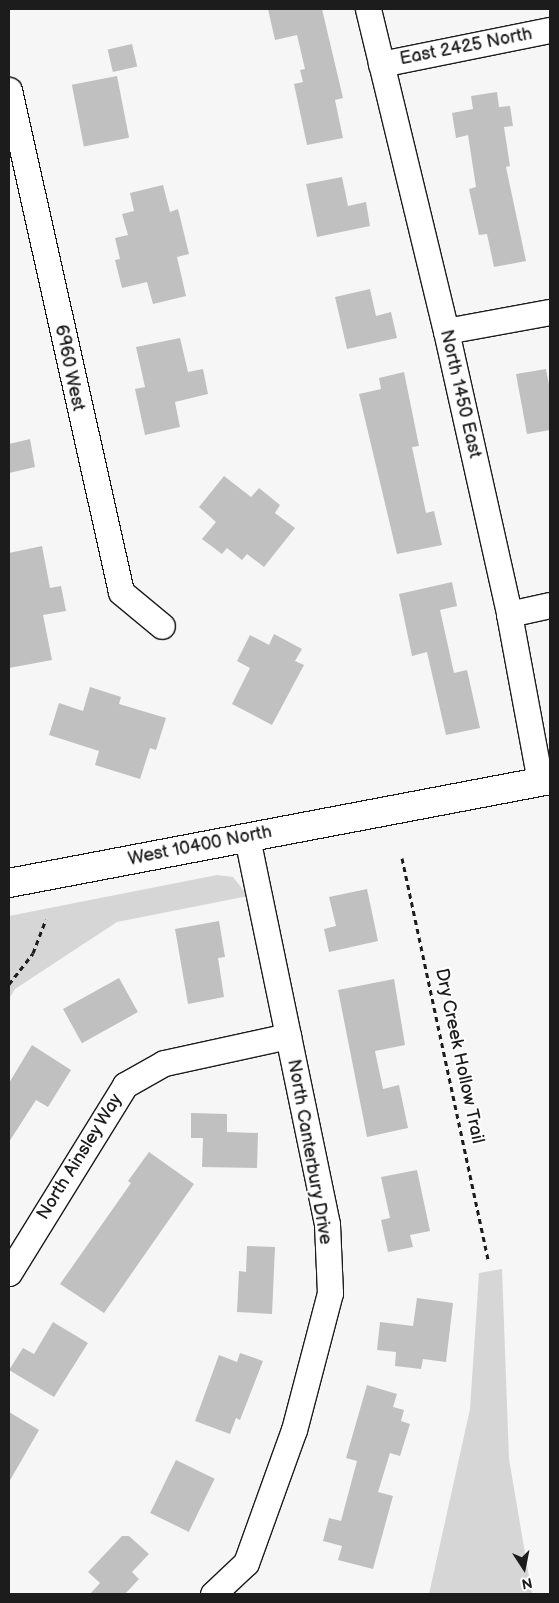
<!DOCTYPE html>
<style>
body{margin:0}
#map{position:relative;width:559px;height:1603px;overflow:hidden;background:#f6f6f6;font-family:"Balsamiq Sans",sans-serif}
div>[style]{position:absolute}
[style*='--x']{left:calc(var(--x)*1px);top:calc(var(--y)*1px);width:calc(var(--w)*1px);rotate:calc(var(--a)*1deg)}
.green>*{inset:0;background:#d6d6d6}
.building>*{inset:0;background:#c0c0c0;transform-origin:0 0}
.path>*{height:3px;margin-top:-1.5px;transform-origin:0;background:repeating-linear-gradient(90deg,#1c1c1c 0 5px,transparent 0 9px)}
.roads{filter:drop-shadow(1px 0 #1c1c1c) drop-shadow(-1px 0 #1c1c1c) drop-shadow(0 1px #1c1c1c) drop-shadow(0 -1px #1c1c1c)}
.street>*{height:25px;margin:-12.5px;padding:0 12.5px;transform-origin:12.5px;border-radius:12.5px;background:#fff}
.secondary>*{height:28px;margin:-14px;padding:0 14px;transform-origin:14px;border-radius:14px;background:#fff}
span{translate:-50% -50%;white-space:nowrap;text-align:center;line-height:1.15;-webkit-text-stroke:4px #fff;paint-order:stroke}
.street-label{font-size:18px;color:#1c1c1c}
.frame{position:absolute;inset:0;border:10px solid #1c1c1c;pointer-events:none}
.north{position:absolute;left:499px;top:1543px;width:50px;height:50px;-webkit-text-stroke:4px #fff;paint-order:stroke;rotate:169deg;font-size:14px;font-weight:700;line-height:20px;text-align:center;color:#1c1c1c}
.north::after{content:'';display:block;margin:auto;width:18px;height:22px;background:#1c1c1c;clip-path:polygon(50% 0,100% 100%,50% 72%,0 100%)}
</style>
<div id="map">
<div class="green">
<div style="clip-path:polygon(217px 875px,233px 877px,248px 896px,117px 922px,15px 989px,9px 999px,9px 916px)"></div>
<div style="clip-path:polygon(502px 1269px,509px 1459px,532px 1594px,429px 1594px,470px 1409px,479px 1273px)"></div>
</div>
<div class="building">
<div style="clip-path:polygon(268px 9px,322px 9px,343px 98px,335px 100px,343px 138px,307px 145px,294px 84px,303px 82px,300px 70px,305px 69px,297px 35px,275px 40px)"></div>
<div style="left:132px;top:44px;width:23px;height:25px;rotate:77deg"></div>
<div style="left:117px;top:76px;width:63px;height:46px;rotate:79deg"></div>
<div style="clip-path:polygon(497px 92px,499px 107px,510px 106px,513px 126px,504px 127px,510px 166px,506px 167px,526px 261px,494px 267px,487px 234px,479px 235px,469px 189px,476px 187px,468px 135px,456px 138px,452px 113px,473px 109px,471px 96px)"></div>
<div style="clip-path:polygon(342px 177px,348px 206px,366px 202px,370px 226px,317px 237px,306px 184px)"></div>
<div style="clip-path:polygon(163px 185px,170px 212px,178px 209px,189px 254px,177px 257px,186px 296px,153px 304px,147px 282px,122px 288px,115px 260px,120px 259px,115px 238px,128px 235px,122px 214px,134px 211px,130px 193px)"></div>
<div style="clip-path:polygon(370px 289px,376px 316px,391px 312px,397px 338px,347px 349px,335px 297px)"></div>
<div style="clip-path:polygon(180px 338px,188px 372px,203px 369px,208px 394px,175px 402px,180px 427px,145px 435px,135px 389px,145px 387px,136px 347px)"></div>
<div style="clip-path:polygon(546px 369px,550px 390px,550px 430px,527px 434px,516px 374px)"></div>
<div style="clip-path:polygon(404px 372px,419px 446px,412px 447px,426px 513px,434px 511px,442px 545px,397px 554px,359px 394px,381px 389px,379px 378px)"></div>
<div style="clip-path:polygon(30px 439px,35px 467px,9px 473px,9px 444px)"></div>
<div style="clip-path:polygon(224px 476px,251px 497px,259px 488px,280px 505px,275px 513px,295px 528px,264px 567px,247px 554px,242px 560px,227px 548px,222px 554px,202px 539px,216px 522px,199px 507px)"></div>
<div style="clip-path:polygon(42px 546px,50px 588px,61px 586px,66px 611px,43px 615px,52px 660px,9px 668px,9px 553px)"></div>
<div style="clip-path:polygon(452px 582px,457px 606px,440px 610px,454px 673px,467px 670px,480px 728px,446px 735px,427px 652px,412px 656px,399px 594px)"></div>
<div style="clip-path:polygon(274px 634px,302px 649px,295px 661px,304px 665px,272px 725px,232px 704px,250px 668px,237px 661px,250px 635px,269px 645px)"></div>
<div style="clip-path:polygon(90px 687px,121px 697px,119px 704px,166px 718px,156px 750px,150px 748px,140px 779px,95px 765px,99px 751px,49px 735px,59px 703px,83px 711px)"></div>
<div style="clip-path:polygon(367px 889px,378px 941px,329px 952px,324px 929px,336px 926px,329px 897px)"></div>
<div style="clip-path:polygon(219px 921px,225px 957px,218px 958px,224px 997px,188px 1004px,175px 929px)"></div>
<div style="left:119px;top:978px;width:39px;height:64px;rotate:61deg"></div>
<div style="clip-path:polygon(394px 979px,405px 1045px,375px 1051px,383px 1089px,399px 1085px,408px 1128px,367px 1137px,338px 990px)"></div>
<div style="clip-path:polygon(32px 1045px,71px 1070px,48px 1107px,36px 1100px,9px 1142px,9px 1083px)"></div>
<div style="clip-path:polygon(191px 1113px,227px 1114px,227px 1132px,258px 1133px,257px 1168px,202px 1167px,203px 1138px,191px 1138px)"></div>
<div style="clip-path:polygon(149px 1152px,194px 1184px,104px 1313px,60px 1284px,131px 1183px,128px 1181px)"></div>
<div style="clip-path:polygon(417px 1170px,430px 1231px,410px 1235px,413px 1247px,388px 1252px,381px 1220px,390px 1218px,381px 1177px)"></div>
<div style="clip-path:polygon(247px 1246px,275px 1247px,272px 1314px,237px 1312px,239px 1271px,246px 1272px)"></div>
<div style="clip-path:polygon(417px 1298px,453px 1303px,446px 1362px,423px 1359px,421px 1369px,395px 1366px,396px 1352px,377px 1350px,380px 1322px,413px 1326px)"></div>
<div style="clip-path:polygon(53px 1322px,88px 1343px,54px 1397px,9px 1370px,23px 1348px,34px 1354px)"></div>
<div style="clip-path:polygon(240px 1353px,263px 1361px,240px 1420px,236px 1418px,230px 1434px,195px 1421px,219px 1355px,237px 1362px)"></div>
<div style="clip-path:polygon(367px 1385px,397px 1394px,393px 1407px,404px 1410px,401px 1421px,410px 1424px,400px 1456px,390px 1453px,378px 1492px,393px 1496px,373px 1569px,338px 1560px,342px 1546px,323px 1541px,329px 1518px,341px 1521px,357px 1461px,346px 1458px)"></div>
<div style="clip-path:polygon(9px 1412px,39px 1430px,9px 1482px)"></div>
<div style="left:176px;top:1460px;width:43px;height:59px;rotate:26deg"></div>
<div style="clip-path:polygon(122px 1536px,129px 1536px,149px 1554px,132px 1572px,139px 1579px,125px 1594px,90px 1594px,100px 1583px,88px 1572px)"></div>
</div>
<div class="path">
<div style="--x:402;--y:858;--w:410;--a:77.9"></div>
<div style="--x:9;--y:984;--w:39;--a:-52"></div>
<div style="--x:33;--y:953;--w:36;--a:-69"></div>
</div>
<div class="roads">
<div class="street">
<div style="--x:368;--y:9;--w:331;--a:76.4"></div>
<div style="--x:446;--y:331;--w:290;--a:77.4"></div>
<div style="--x:509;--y:614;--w:171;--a:79.5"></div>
<div style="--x:381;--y:64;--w:172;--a:-11.4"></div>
<div style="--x:9;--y:90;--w:514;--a:77.42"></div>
<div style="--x:121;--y:592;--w:53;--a:39.7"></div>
<div style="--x:446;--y:331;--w:106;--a:-10.4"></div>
<div style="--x:509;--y:614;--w:42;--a:-12.4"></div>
<div style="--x:9;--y:1273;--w:221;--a:-58.3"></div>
<div style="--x:125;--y:1085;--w:45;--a:-29.4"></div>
<div style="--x:164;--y:1063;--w:127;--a:-12.3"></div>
<div style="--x:213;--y:1594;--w:45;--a:-43.2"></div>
<div style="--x:246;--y:1563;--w:141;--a:-70.2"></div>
<div style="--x:294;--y:1430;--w:142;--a:-75.3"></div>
<div style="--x:330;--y:1293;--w:69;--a:-92.5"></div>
<div style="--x:327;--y:1224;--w:396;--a:-101.7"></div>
</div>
<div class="secondary">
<div style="--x:9;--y:883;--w:551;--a:-10.78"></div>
</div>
</div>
<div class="street-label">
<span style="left:466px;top:47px;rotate:-11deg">East 2425 North</span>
<span style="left:69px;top:368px;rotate:78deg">6960 West</span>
<span style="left:460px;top:394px;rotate:77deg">North 1450 East</span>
<span style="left:200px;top:846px;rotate:-11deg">West 10400 North</span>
<span style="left:459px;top:1056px;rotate:78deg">Dry Creek Hollow Trail</span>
<span style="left:309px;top:1152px;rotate:80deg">North Canterbury Drive</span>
<span style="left:80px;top:1157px;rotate:-58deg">North Ainsley Way</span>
</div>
<div class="frame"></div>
<div class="north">N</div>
</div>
